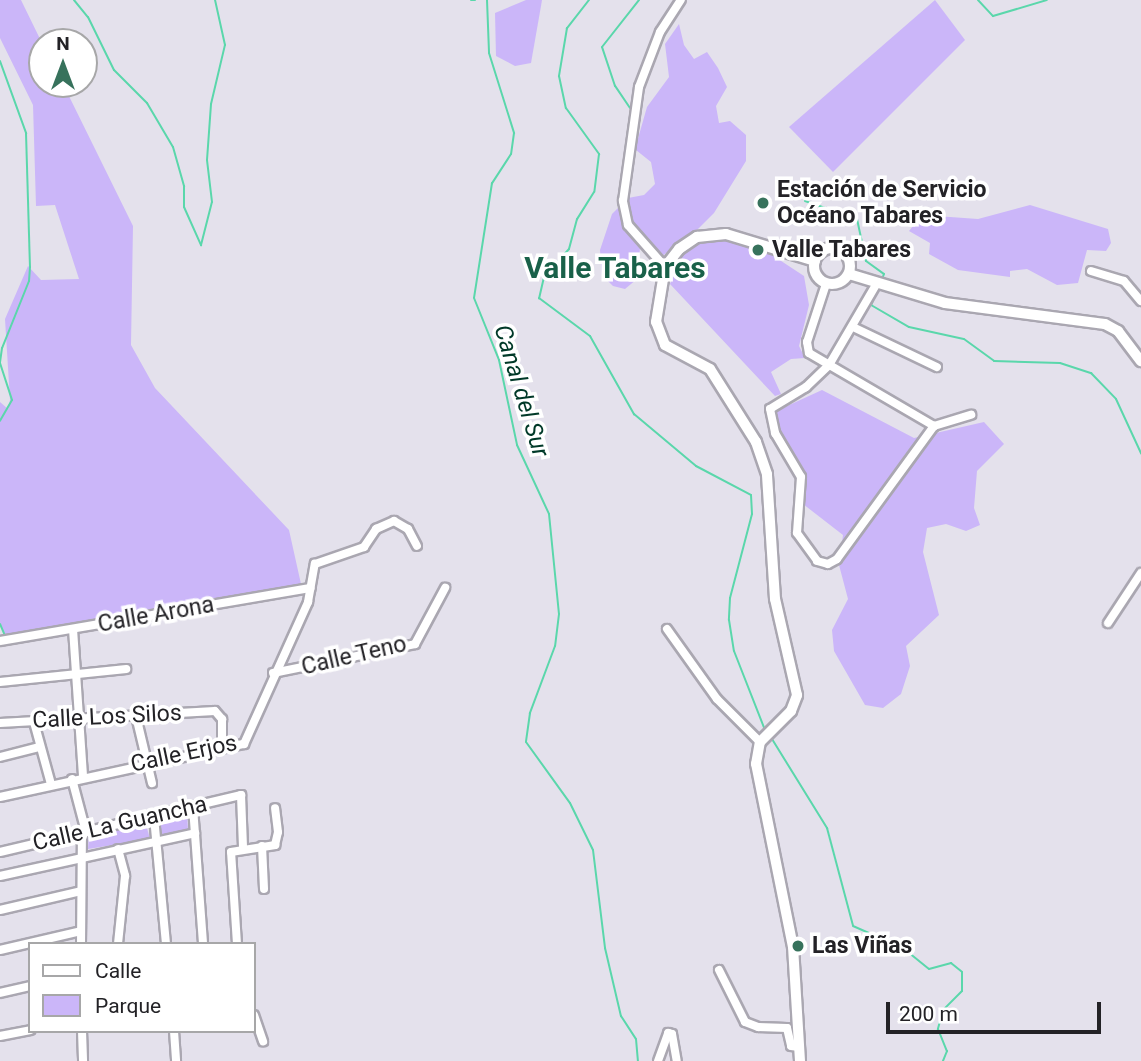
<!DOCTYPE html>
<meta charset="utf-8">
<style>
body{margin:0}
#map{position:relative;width:1141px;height:1061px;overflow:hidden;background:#e4e1ec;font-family:Roboto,sans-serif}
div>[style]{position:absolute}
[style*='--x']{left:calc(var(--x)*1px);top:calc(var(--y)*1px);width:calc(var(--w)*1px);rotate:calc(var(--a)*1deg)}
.green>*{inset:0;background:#cbb6f9}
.stream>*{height:2px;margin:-1px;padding:0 1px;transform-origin:1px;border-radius:1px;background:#5ad7ab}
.roads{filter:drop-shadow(2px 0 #aaa7b1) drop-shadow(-2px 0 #aaa7b1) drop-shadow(0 2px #aaa7b1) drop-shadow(0 -2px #aaa7b1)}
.street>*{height:8px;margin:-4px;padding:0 4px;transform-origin:4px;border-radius:4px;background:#fff}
.secondary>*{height:10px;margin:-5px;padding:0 5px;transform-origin:5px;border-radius:5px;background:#fff}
.secondary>.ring{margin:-5px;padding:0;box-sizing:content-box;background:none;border:10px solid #fff;border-radius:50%}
.dots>*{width:19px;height:19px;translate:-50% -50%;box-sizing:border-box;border:4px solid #fff;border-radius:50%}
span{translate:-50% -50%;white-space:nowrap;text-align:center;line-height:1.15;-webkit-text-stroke:7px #fff;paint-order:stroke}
.poi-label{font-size:23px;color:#232226;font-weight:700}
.left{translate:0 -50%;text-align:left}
.street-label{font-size:23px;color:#232226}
.water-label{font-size:24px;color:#003928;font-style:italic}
.district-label{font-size:30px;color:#196149;font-weight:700}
.legend{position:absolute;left:28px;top:942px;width:228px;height:91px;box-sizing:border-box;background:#fff;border:2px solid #a7a7a8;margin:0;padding:9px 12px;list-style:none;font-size:21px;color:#232226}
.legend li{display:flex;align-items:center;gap:14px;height:35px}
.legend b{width:35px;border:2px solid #a7a7a8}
.north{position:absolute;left:28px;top:28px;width:70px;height:70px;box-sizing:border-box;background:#fff;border:2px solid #a7a7a8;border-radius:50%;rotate:0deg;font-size:19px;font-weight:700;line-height:28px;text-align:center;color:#232226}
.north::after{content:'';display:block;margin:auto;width:24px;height:32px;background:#37725c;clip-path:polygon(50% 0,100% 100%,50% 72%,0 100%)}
.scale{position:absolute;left:886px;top:1002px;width:215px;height:32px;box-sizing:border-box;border:4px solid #232226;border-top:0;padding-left:9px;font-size:21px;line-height:24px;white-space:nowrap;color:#232226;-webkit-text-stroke:5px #fff;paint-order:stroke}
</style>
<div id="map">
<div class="green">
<div style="clip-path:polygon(0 0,21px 0,42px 43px,42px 84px,63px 84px,133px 226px,131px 345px,155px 388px,289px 530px,301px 584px,5px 636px,0 623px,0 402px,8px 409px,10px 400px,5px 319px,28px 266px,41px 280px,79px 279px,55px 205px,36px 206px,33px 105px,0 38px)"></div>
<div style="clip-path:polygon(526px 0,542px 0,541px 6px,531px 63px,515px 66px,496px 56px,495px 13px)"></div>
<div style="clip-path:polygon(935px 0,965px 40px,833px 172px,789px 127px)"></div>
<div style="clip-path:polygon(679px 24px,684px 45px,694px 59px,707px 52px,718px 68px,727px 87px,716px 106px,719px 123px,730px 121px,746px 135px,746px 161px,714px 213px,698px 229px,661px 257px,649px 245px,640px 248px,637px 279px,625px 289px,613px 286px,602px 275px,600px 250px,612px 214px,628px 198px,644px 195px,655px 184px,651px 162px,636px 150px,637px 142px,647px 107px,669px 77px,665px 44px)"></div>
<div style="clip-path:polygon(1030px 205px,1108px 229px,1111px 243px,1106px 251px,1087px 250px,1078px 283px,1057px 285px,1027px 269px,1010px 271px,1010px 277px,958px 270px,929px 254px,930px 243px,909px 231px,922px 215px,978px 219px)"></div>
<div style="clip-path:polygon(726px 239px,772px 255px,804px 276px,809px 305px,799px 346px,805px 358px,791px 359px,771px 372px,781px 394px,775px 396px,670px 284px,685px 248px,701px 240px)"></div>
<div style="clip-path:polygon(822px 390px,914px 438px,984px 422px,1004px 444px,977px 471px,974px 508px,980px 525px,966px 531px,946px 524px,927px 528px,923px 552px,939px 615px,906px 646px,910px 666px,901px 694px,883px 708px,865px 705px,834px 651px,832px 630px,848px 599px,839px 565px,843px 535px,803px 504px,805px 479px,779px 433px,774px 412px)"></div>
<div style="clip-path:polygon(187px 812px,188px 831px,160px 836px,160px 818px)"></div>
<div style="clip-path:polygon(145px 821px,150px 839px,88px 849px,89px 834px)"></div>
</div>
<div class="stream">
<div style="--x:74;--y:0;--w:22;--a:51"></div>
<div style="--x:88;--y:17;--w:59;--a:63.9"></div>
<div style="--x:114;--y:70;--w:47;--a:45"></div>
<div style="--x:147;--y:103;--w:51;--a:59.4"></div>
<div style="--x:173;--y:147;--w:41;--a:74.2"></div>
<div style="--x:184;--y:186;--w:21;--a:90"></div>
<div style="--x:184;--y:207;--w:42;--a:65.9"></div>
<div style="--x:201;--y:245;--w:44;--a:-75.7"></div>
<div style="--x:212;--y:202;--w:42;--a:-96.8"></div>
<div style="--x:207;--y:160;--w:56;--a:-85.9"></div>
<div style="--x:211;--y:104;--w:61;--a:-76.7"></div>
<div style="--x:225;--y:45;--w:46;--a:-102.5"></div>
<div style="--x:471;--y:0;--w:4;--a:0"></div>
<div style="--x:487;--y:0;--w:53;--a:87.8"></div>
<div style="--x:489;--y:53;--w:84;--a:72.6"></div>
<div style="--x:514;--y:133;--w:21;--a:98"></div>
<div style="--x:511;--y:154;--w:35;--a:123"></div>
<div style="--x:492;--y:183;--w:116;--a:98.9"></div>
<div style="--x:474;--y:298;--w:67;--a:68"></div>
<div style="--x:499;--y:360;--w:87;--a:78"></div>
<div style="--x:517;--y:445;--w:76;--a:65.1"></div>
<div style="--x:549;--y:514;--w:100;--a:84.3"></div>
<div style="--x:559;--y:614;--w:32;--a:97"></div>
<div style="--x:555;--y:646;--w:72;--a:110.5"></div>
<div style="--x:530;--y:713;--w:29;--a:98"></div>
<div style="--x:526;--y:742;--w:75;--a:54.2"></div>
<div style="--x:570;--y:803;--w:52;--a:63.9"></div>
<div style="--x:593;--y:850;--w:99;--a:83"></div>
<div style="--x:605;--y:948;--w:70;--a:76.8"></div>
<div style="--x:621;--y:1016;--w:27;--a:57"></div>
<div style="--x:636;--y:1039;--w:22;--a:85"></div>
<div style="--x:589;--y:0;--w:36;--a:128"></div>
<div style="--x:567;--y:28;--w:49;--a:99.5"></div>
<div style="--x:559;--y:76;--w:33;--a:78"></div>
<div style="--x:566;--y:108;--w:57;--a:54.3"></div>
<div style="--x:599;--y:154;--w:38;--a:97"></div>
<div style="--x:594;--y:192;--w:32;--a:122"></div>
<div style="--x:577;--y:219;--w:31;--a:105"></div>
<div style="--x:569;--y:249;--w:38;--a:132"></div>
<div style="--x:544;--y:277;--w:22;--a:103"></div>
<div style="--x:539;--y:298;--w:64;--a:36.7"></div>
<div style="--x:590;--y:336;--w:90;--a:60.6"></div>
<div style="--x:634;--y:414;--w:81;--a:40"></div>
<div style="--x:696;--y:466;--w:62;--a:27.8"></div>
<div style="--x:751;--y:495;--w:19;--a:87"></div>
<div style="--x:752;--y:514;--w:87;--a:104.7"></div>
<div style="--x:730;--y:598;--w:22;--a:93"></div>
<div style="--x:729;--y:620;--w:31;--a:81"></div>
<div style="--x:734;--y:651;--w:85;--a:68.6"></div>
<div style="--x:978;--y:0;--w:22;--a:47"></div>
<div style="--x:993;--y:16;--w:56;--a:-16.5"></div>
<div style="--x:0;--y:61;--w:77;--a:70.1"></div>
<div style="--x:26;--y:133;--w:134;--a:88.3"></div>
<div style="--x:30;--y:267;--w:14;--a:94"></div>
<div style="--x:29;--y:281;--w:72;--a:111.9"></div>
<div style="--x:2;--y:348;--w:15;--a:98"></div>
<div style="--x:0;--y:363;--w:39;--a:72"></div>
<div style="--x:12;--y:400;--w:24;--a:120"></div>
<div style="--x:630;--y:108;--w:27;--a:-124"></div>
<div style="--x:615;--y:86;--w:41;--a:-108.4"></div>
<div style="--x:602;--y:47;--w:60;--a:-51.8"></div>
<div style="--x:805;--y:201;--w:55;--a:19.1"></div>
<div style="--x:857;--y:219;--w:43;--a:77.9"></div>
<div style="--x:866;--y:261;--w:22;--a:36"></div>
<div style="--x:884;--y:274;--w:5;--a:112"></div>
<div style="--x:877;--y:291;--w:15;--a:113"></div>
<div style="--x:871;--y:305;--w:44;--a:30.1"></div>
<div style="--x:909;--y:327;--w:56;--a:12.3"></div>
<div style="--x:964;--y:339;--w:37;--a:36"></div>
<div style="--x:994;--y:361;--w:66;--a:1.7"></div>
<div style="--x:1060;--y:363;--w:33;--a:18"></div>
<div style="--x:1091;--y:373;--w:36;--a:46"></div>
<div style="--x:1116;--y:399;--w:60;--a:65.2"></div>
<div style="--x:0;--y:624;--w:13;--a:67"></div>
<div style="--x:772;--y:739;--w:105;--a:58.3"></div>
<div style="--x:827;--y:828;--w:101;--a:75.1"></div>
<div style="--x:853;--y:926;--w:55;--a:23.7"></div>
<div style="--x:903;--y:948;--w:33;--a:39"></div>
<div style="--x:929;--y:969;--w:23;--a:-15"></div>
<div style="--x:951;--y:963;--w:14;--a:39"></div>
<div style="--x:962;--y:972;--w:19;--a:90"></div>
<div style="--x:962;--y:991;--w:27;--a:135"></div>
<div style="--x:943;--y:1010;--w:20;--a:105"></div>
<div style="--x:938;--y:1029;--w:24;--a:68"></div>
<div style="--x:947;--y:1051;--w:11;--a:112"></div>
</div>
<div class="roads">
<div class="street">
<div style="--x:665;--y:267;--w:56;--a:-131.4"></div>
<div style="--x:628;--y:225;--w:25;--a:-102"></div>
<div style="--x:623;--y:201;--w:115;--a:-82"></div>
<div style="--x:639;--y:87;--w:59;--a:-69.1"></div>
<div style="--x:660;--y:32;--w:38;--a:-57"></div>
<div style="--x:1091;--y:271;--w:34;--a:17"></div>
<div style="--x:1124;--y:281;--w:26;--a:50"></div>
<div style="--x:877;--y:283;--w:95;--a:120.3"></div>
<div style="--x:829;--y:365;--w:32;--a:136"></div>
<div style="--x:806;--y:387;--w:42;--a:148.6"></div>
<div style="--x:770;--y:409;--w:25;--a:78"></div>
<div style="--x:775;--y:433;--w:51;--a:59.4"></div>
<div style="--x:801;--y:477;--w:56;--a:94.1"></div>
<div style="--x:797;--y:533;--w:34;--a:54"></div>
<div style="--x:817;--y:561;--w:11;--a:15"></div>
<div style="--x:828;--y:564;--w:10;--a:-29"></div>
<div style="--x:837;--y:559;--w:165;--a:-53.9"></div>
<div style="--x:934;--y:426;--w:39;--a:-17"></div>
<div style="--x:826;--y:284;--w:61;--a:108.1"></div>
<div style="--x:807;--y:342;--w:11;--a:80"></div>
<div style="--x:809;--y:353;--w:145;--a:30.3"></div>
<div style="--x:853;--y:327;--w:93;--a:25.5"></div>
<div style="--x:1108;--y:623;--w:60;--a:-56.6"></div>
<div style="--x:73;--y:629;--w:147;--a:86.1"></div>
<div style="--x:667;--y:629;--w:86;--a:54.5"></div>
<div style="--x:717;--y:699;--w:61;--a:45"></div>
<div style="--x:0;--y:641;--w:315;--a:-9.7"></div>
<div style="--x:273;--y:673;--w:145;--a:-11.5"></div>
<div style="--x:415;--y:644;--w:64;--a:-61.8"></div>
<div style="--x:0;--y:682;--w:127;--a:-5.9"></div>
<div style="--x:136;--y:716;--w:69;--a:76.6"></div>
<div style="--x:34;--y:722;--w:64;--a:74.7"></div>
<div style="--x:0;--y:723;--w:215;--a:-3.2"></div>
<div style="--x:215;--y:711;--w:11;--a:49"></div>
<div style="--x:222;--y:719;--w:27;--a:90"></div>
<div style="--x:0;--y:757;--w:40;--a:-14.4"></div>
<div style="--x:72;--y:779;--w:55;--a:75.2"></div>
<div style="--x:0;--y:797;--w:250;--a:-12.3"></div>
<div style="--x:244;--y:744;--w:156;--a:-65.7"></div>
<div style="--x:308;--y:602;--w:39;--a:-80"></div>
<div style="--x:315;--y:564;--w:52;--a:-19.1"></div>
<div style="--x:364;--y:547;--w:22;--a:-56"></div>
<div style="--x:376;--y:529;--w:20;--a:-24"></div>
<div style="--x:394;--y:521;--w:16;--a:30"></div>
<div style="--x:408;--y:529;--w:19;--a:62"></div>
<div style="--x:193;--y:807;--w:137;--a:85.8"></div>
<div style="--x:154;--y:817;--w:128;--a:84.6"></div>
<div style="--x:262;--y:846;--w:43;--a:87.3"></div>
<div style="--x:118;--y:849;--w:28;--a:75"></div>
<div style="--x:125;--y:876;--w:68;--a:95.9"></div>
<div style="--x:0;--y:852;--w:248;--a:-13.3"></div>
<div style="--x:241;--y:795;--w:53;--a:87.8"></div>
<div style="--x:0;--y:876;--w:200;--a:-12.4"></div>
<div style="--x:0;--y:910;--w:83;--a:-13.2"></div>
<div style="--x:81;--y:944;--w:111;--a:-89.5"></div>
<div style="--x:237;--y:944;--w:92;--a:-93.7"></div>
<div style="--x:231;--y:852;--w:45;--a:-9"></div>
<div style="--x:275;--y:845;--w:13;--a:-77"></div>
<div style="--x:278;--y:832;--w:24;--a:-97"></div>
<div style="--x:0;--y:950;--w:83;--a:-13.2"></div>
<div style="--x:719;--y:970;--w:58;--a:63.4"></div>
<div style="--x:745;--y:1022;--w:14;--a:21"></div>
<div style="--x:758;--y:1027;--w:29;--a:2"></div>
<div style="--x:787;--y:1028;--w:18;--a:77"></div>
<div style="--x:791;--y:1046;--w:8;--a:7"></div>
<div style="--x:0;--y:993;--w:31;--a:-13"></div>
<div style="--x:254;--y:1015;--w:28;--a:71"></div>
<div style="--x:82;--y:1031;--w:30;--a:88"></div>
<div style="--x:174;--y:1031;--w:30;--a:86"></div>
<div style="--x:0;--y:1036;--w:31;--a:-11"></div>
<div style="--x:658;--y:1061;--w:30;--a:-70"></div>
<div style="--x:668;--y:1033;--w:4;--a:14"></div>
<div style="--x:672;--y:1034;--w:27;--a:80"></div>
</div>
<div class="secondary">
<div class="ring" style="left:814px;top:248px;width:26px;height:26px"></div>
<div style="--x:849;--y:274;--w:100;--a:16.8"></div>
<div style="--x:945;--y:303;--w:161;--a:7.5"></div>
<div style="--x:1105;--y:324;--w:15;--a:28"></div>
<div style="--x:1118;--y:331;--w:38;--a:53"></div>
<div style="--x:800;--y:1061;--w:114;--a:-93.5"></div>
<div style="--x:793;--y:947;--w:187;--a:-101.4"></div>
<div style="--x:756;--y:764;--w:22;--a:-80"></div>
<div style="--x:760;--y:742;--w:44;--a:-45"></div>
<div style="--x:791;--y:711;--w:17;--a:-69"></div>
<div style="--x:797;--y:695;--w:98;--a:-102.9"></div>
<div style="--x:775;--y:599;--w:125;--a:-93.7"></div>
<div style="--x:767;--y:474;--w:34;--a:-109"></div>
<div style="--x:756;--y:442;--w:86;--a:-122.2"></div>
<div style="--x:710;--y:369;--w:51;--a:-151.9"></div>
<div style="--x:665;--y:345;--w:25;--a:-111"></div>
<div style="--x:656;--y:322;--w:56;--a:-80.7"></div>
<div style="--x:665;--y:267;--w:23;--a:-52"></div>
<div style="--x:679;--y:249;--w:22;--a:-34"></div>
<div style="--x:697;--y:237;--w:29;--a:-6"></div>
<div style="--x:726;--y:234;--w:93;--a:16.9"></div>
</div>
</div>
<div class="dots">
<div style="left:763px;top:203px;background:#37725c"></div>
<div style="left:758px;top:250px;background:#37725c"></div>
<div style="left:798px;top:946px;background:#37725c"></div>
</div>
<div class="poi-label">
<span class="left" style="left:777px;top:203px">Estación de Servicio<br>Océano Tabares</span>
<span class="left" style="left:772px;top:250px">Valle Tabares</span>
<span class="left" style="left:812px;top:946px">Las Viñas</span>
</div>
<div class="street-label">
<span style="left:156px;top:615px;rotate:-10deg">Calle Arona</span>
<span style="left:354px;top:656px;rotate:-13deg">Calle Teno</span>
<span style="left:107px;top:717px;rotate:-3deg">Calle Los Silos</span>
<span style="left:184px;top:754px;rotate:-12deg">Calle Erjos</span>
<span style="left:120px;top:824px;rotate:-13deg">Calle La Guancha</span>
</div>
<div class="water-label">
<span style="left:521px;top:391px;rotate:73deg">Canal del Sur</span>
</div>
<div class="district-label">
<span style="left:615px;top:268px">Valle Tabares</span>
</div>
<ul class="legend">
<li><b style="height:9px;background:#fff"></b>Calle</li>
<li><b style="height:19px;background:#cbb6f9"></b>Parque</li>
</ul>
<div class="north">N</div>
<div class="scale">200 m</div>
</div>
